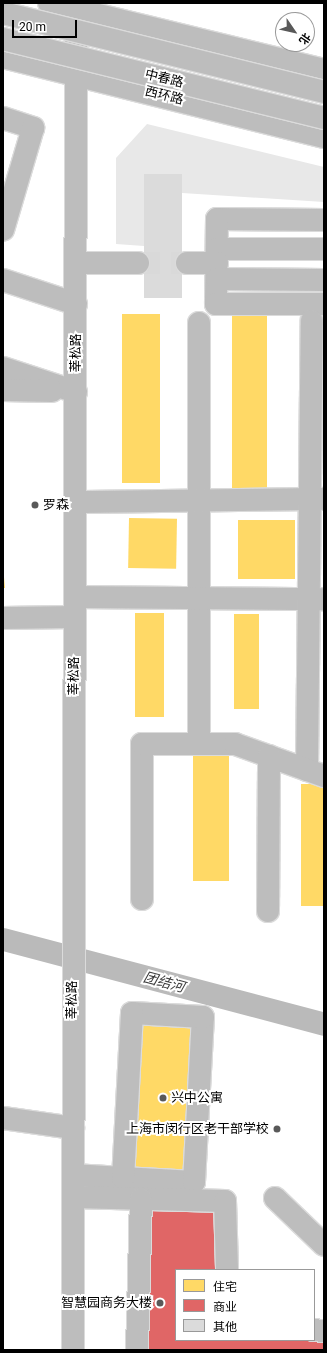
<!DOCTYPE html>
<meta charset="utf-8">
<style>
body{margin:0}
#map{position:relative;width:327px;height:1353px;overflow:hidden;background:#fff;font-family:Roboto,"Noto Sans SC",sans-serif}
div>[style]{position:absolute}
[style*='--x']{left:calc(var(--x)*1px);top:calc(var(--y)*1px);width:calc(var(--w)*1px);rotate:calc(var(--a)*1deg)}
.green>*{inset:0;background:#e8e8e8}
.homes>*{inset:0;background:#ffd966;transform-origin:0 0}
.shops>*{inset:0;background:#e06666}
.canal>*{height:23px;margin:-11.5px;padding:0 11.5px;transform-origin:11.5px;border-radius:11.5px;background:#bababa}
.building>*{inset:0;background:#dbdbdb;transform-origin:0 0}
.minor-tunnel>*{height:22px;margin-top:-11px;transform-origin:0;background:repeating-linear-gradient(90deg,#d9d9d9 0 22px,transparent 0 33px)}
.roads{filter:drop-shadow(1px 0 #dbdbdb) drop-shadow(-1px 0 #dbdbdb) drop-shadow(0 1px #dbdbdb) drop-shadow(0 -1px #dbdbdb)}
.minor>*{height:22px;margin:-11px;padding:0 11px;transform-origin:11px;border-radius:11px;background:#bdbdbd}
.major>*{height:22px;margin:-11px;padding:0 11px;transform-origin:11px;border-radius:11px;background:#bdbdbd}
.bridges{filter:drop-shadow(1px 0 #dbdbdb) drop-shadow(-1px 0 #dbdbdb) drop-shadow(0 1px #dbdbdb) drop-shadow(0 -1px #dbdbdb)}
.major-bridge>*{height:22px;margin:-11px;padding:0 11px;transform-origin:11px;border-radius:11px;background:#bdbdbd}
.dots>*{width:11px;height:11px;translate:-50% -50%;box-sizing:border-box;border:2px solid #fff;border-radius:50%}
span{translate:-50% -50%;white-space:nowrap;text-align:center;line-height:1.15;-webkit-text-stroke:4px #fff;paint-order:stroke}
.street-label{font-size:13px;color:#000}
.poi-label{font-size:13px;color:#000}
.left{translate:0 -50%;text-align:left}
.right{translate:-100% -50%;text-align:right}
.water-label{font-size:14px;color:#3d3d3d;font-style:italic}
.frame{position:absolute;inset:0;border:4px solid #000;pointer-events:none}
.legend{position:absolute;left:175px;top:1269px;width:140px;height:72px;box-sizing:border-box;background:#fff;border:1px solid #999;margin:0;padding:5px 7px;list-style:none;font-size:12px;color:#000}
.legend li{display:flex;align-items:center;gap:8px;height:20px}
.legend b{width:20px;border:1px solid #999}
.north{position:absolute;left:275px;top:12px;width:40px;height:40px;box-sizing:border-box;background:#fff;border:1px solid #999;border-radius:50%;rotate:124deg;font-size:11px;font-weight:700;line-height:16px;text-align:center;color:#000}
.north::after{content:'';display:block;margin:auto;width:14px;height:18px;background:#595959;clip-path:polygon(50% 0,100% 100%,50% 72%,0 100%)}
.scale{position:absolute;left:12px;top:20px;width:65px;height:18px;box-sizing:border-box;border:2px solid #000;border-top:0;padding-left:5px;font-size:12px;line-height:14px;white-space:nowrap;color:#000;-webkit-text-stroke:3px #fff;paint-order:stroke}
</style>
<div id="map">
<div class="green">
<div style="clip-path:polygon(147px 124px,324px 167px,324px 202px,182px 193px,182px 174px,144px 175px,144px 246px,116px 244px,116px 158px)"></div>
</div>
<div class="homes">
<div style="left:267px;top:312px;width:176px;height:35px;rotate:90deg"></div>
<div style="left:160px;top:314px;width:169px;height:38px;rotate:90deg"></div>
<div style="left:129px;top:518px;width:48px;height:50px;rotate:1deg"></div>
<div style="left:295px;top:520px;width:59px;height:57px;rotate:90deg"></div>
<div style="clip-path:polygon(3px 577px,4px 577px,5px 588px,3px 588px)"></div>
<div style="left:135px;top:613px;width:29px;height:104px"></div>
<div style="left:234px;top:614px;width:25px;height:95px"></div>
<div style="left:229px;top:748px;width:133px;height:36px;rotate:90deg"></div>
<div style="left:301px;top:784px;width:23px;height:122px"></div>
<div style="left:132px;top:1013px;width:71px;height:165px;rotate:3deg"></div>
</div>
<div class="shops">
<div style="clip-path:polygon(148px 1203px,218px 1205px,216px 1270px,176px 1270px,176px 1340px,314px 1340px,324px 1337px,324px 1350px,143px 1350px)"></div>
</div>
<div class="canal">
<div style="--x:3;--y:939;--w:332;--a:14.8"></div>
</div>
<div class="building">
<div style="left:182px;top:174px;width:124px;height:38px;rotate:90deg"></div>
</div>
<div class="minor-tunnel">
<div style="--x:138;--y:263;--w:49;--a:0"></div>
</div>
<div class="roads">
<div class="minor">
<div style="--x:3;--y:118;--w:32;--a:18"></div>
<div style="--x:33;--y:128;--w:106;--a:106.4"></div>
<div style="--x:324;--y:220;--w:107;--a:-179.5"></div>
<div style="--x:217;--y:219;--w:85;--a:90.7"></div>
<div style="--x:216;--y:304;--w:108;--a:0"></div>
<div style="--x:217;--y:249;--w:107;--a:0"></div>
<div style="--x:76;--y:263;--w:62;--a:0"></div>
<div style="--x:187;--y:263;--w:30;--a:0"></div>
<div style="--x:217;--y:279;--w:107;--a:0.5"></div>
<div style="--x:3;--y:280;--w:77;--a:18.2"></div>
<div style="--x:199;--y:323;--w:421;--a:90"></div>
<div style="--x:3;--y:368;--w:77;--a:18.2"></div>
<div style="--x:3;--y:390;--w:49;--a:1.2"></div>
<div style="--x:75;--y:502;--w:249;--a:-0.7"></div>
<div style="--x:75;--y:597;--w:248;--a:0.5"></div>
<div style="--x:3;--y:618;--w:71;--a:-0.8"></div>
<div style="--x:307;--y:770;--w:449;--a:-89.4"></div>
<div style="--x:142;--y:899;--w:155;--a:-90"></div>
<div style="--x:142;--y:744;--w:93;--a:0"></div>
<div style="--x:235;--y:744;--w:95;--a:19.8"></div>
<div style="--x:268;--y:911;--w:155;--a:-89.6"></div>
<div style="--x:3;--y:1118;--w:71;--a:8.1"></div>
<div style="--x:73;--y:1175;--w:50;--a:3.4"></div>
<div style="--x:123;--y:1178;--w:71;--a:3.2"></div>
<div style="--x:194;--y:1182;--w:165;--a:-86.9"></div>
<div style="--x:203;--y:1017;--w:71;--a:-176.8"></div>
<div style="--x:132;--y:1013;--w:165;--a:93.1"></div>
<div style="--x:73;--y:1197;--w:152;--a:1.5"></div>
<div style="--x:225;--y:1201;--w:69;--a:88.3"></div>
<div style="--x:275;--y:1198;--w:68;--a:43.8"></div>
<div style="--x:314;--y:1330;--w:10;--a:6"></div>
<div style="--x:137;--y:1350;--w:151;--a:-88.5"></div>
</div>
<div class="major">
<div style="--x:49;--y:3;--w:283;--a:13.7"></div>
<div style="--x:3;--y:57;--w:331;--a:14"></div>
<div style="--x:73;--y:1350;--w:1347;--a:-89.87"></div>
</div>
</div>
<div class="bridges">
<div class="major-bridge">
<div style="--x:3;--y:13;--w:331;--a:13.8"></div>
<div style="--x:3;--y:39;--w:331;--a:13.8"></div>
</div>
</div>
<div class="dots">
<div style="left:35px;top:505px;background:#595959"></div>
<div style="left:163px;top:1098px;background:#595959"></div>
<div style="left:277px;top:1129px;background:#595959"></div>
<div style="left:160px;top:1303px;background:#595959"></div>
</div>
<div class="street-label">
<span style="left:164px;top:79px;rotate:14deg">中春路</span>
<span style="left:164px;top:96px;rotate:14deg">西环路</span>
<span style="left:76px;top:353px;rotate:-90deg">莘松路</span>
<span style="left:74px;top:676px;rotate:-90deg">莘松路</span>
<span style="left:72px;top:1000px;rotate:-90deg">莘松路</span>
</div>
<div class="poi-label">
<span class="left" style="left:43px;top:505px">罗森</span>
<span class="left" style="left:171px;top:1098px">兴中公寓</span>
<span class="right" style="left:269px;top:1129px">上海市闵行区老干部学校</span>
<span class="right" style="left:152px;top:1303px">智慧园商务大楼</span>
</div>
<div class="water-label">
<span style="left:164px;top:982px;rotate:15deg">团结河</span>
</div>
<div class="frame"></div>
<ul class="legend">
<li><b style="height:11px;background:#ffd966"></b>住宅</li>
<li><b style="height:11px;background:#e06666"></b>商业</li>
<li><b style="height:11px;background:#dbdbdb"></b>其他</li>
</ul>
<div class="north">北</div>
<div class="scale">20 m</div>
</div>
